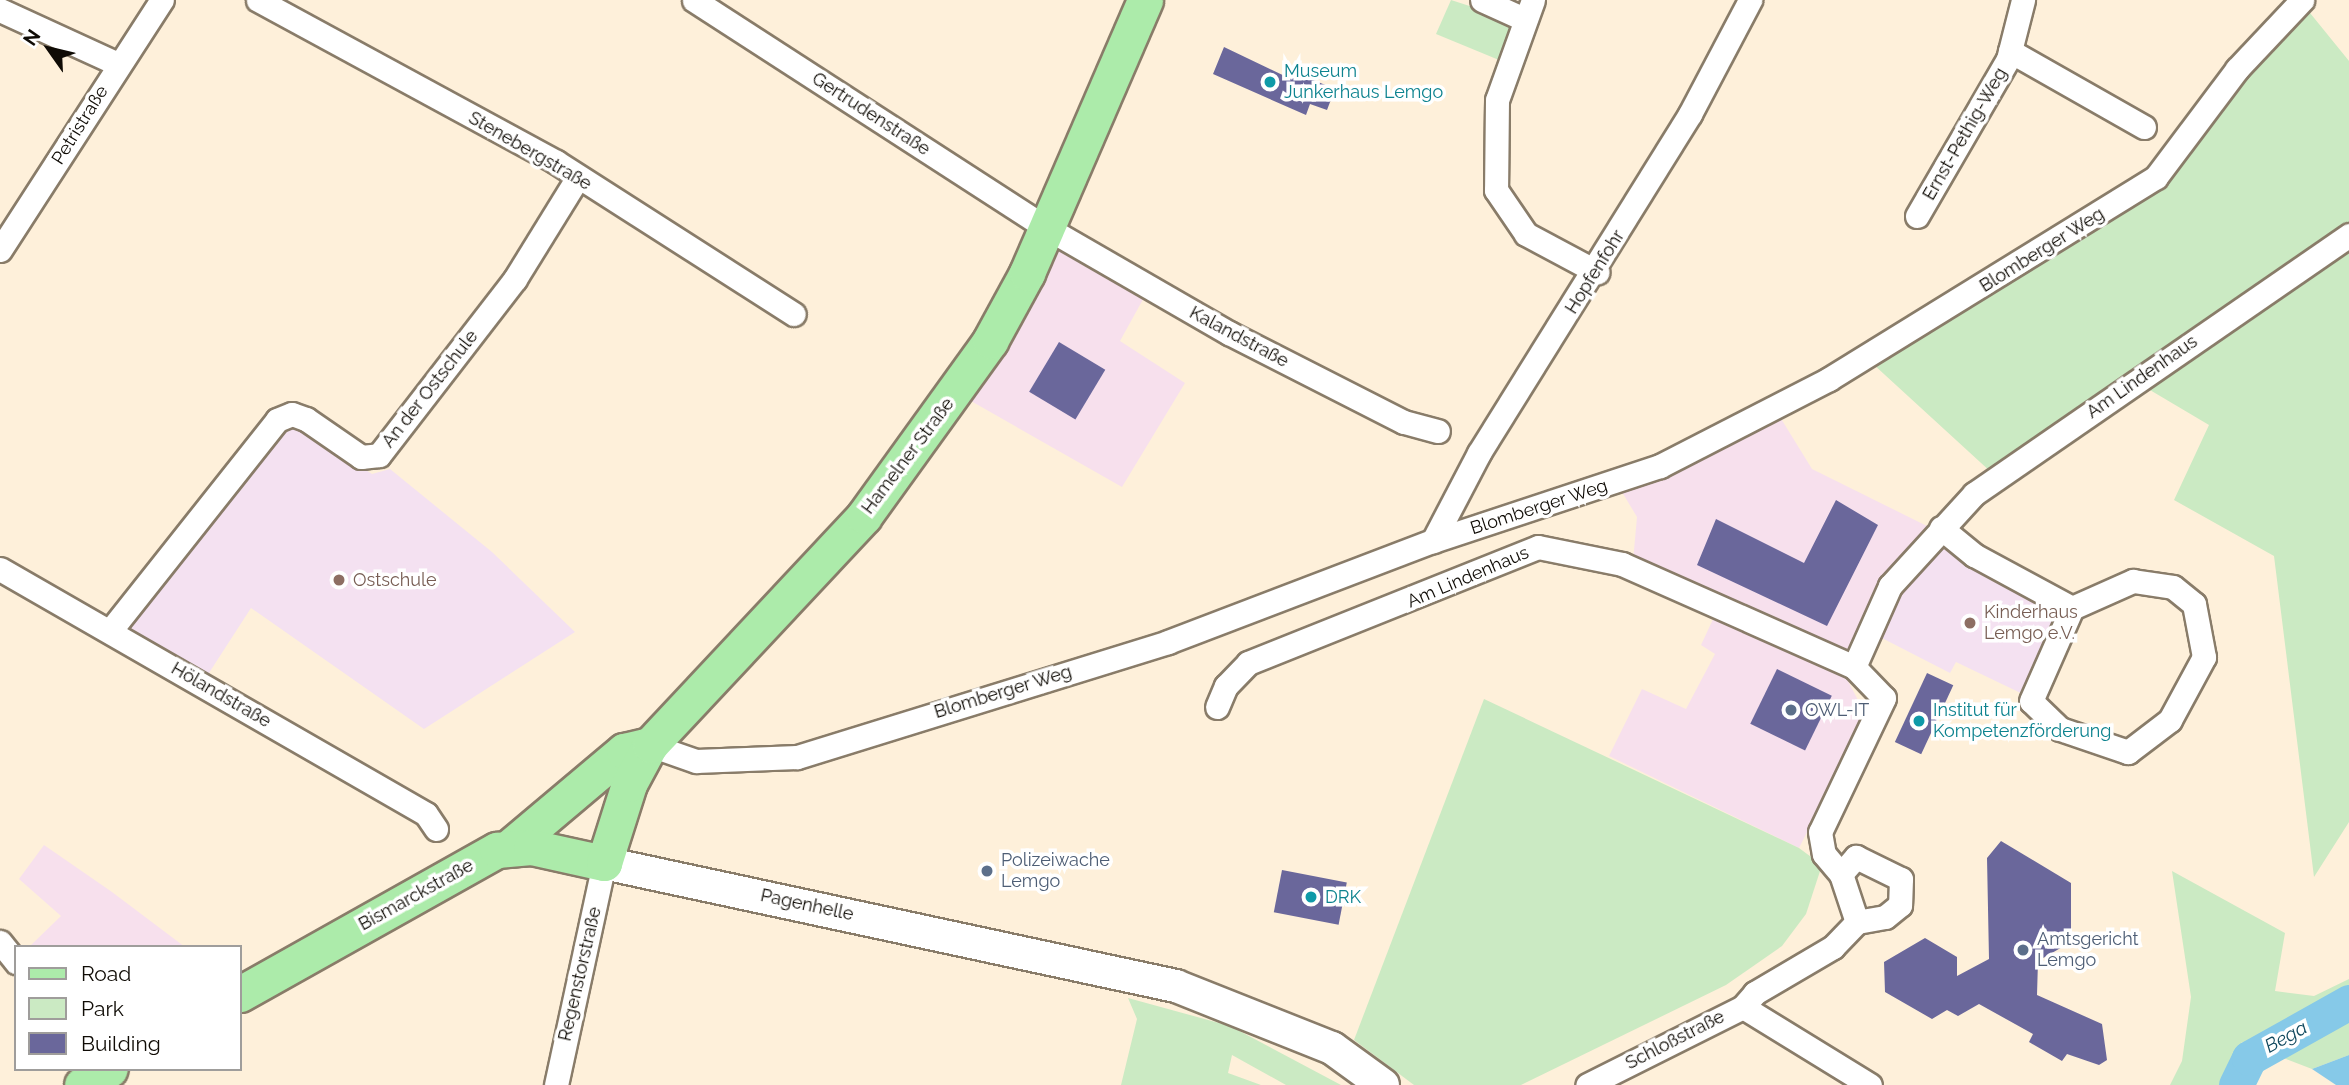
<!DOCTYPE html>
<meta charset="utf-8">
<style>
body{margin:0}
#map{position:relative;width:2349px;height:1085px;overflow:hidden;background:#fef0da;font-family:Raleway,sans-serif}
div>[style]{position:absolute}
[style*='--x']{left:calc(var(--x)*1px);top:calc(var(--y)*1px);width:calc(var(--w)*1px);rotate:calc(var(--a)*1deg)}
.commercial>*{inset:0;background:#f7e0ed}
.education>*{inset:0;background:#f4e1f1}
.green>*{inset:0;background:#cbeac3}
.water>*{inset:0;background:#86c9e8}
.river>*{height:35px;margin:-17.5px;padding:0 17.5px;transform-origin:17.5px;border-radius:17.5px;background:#86c9e8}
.building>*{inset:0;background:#6a679b;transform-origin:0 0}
.roads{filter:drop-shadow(2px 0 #897c69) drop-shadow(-2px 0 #897c69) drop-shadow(0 2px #897c69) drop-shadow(0 -2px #897c69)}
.minor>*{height:23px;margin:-11.5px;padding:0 11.5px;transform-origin:11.5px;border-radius:11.5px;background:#fff}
.secondary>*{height:32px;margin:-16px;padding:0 16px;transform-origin:16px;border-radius:16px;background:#fff}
.primary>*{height:35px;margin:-17.5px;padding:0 17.5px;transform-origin:17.5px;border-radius:17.5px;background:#acebaa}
.dots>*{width:19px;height:19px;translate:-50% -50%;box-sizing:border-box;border:4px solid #fff;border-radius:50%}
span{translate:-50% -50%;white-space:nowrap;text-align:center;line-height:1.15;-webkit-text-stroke:7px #fff;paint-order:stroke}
.culture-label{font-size:18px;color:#0d838f}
.left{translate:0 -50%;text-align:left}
.street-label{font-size:18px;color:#0f0b05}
.education-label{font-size:18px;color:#785e54}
.service-label{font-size:18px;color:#4e5e75}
.water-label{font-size:19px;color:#0f485e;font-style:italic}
.legend{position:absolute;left:14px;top:945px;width:228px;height:126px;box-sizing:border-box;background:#fff;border:2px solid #9f9d9b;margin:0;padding:9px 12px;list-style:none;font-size:21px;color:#0f0b05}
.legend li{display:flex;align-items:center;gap:14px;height:35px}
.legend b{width:35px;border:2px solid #9f9d9b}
.north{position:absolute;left:14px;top:14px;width:70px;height:70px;-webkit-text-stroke:5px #fff;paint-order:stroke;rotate:304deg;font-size:19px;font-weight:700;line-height:28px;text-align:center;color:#0f0b05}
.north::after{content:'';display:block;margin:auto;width:24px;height:32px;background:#0f0b05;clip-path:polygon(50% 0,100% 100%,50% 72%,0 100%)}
</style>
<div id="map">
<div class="commercial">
<div style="clip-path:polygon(1058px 246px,1146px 294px,1120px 341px,1185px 383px,1122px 487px,971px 401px)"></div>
<div style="clip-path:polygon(1780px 417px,1812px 469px,1927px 526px,1881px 580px,1842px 670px,1866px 715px,1799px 848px,1609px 756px,1642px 689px,1686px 709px,1715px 654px,1701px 645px,1721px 602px,1633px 561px,1637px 517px,1622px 492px)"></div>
<div style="clip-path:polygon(44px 845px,112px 892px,185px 947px,29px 947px,61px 916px,19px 879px)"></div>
</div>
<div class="education">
<div style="clip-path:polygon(285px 425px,304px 430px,372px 474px,390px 469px,492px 552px,575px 632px,424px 729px,251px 608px,207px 676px,121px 623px)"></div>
<div style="clip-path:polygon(1937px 540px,2063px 612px,2029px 697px,1956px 662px,1950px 673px,1876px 635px,1899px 587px)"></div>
</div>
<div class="green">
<div style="clip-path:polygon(1451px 0,1516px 21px,1499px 60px,1436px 34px)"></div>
<div style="clip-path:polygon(2306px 8px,2349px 61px,2349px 822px,2314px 877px,2274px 556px,2174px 500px,2209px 425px,2128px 377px,1992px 473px,1873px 364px,2164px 183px,2242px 73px)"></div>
<div style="clip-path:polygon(1484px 699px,1799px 848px,1822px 865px,1806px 914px,1782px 946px,1726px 985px,1521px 1085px,1414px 1085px,1354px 1040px)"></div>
<div style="clip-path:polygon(2172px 871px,2285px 933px,2275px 991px,2314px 996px,2349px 979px,2349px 997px,2293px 1032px,2298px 1041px,2349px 1009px,2349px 1055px,2312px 1069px,2242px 1042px,2221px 1085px,2170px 1085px,2182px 1061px,2191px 997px)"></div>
<div style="clip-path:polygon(1128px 998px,1230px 1026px,1341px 1085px,1286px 1085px,1232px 1055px,1228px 1073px,1261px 1085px,1121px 1085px,1137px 1019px)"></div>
</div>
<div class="water">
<div style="clip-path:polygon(2349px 1055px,2349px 1085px,2336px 1085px,2312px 1069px)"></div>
</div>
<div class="river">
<div style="--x:2236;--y:1085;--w:30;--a:-64"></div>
<div style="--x:2249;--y:1058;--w:115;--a:-29.2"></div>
</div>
<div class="building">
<div style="clip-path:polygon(1224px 47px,1291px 79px,1294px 72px,1335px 89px,1327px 110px,1310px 104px,1306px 115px,1213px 74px)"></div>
<div style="left:1059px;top:342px;width:54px;height:58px;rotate:31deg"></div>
<div style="clip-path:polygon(1836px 500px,1878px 525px,1827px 626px,1697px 565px,1716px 519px,1804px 563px)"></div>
<div style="left:1777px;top:669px;width:61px;height:61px;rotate:26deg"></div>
<div style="left:1927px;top:673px;width:29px;height:76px;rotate:25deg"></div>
<div style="clip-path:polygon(2001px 841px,2071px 883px,2071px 942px,2038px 961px,2037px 995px,2102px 1024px,2107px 1060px,2099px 1065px,2067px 1054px,2062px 1061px,2029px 1042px,2033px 1034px,1979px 1004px,1958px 1016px,1947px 1010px,1932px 1019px,1885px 992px,1884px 962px,1925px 938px,1957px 957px,1957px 976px,1989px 959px,1987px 858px)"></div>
<div style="left:1282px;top:870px;width:66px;height:43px;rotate:11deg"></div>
</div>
<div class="roads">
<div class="minor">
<div style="--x:258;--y:0;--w:339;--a:28.5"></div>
<div style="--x:556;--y:162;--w:282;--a:32.6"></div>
<div style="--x:694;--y:0;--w:420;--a:32.9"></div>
<div style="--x:1047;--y:228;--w:210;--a:30"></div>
<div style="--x:1229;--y:333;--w:196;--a:27"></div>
<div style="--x:1404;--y:422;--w:35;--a:15"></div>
<div style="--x:1482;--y:0;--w:46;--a:24.3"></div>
<div style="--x:1533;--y:0;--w:106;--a:109.8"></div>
<div style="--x:1497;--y:100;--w:90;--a:90.6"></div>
<div style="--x:1496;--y:190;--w:53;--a:55.7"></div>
<div style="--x:1526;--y:234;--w:81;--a:28.2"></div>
<div style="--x:0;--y:10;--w:130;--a:24.6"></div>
<div style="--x:2010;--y:51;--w:154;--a:29.6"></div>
<div style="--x:1917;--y:216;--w:181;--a:-59.9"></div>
<div style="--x:2008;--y:59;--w:61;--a:-75.7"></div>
<div style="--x:0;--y:250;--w:298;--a:-57.1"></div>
<div style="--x:1941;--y:528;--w:43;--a:39.3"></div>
<div style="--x:1974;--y:555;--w:111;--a:28.4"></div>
<div style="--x:2072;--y:608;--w:67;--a:-23.9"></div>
<div style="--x:2133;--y:581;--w:40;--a:8.5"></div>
<div style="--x:2173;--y:587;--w:27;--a:39"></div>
<div style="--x:2194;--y:604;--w:54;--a:79.3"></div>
<div style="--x:2204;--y:657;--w:72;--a:118.4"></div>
<div style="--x:2170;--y:720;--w:53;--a:142.7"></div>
<div style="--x:2128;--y:752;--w:72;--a:-161.3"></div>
<div style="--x:2060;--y:729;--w:40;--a:-136"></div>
<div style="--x:2031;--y:701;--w:102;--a:-66.2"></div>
<div style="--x:1433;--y:541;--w:99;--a:-62.4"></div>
<div style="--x:1479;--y:453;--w:399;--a:-58.1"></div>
<div style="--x:1690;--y:114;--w:129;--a:-62.2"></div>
<div style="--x:0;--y:569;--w:491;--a:29.9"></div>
<div style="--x:426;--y:814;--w:18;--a:56"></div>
<div style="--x:110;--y:631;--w:269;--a:-51.6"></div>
<div style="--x:277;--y:420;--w:16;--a:-22"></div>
<div style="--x:292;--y:414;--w:15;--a:20"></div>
<div style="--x:306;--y:419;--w:67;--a:34.6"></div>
<div style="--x:361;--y:457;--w:18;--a:-6"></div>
<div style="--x:379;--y:455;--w:222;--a:-52.3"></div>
<div style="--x:515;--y:279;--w:120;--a:-58.3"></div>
<div style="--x:1854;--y:667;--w:89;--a:-66"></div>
<div style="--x:1890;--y:586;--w:125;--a:-47.6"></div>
<div style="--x:1974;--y:494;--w:456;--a:-34.6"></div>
<div style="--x:1217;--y:707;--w:23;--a:-67"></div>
<div style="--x:1226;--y:686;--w:32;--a:-46"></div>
<div style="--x:1248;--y:663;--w:312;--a:-21.8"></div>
<div style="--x:1538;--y:547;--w:86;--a:11.4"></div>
<div style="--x:1622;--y:564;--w:254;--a:23.9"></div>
<div style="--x:1854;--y:667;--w:43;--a:45.9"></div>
<div style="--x:1884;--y:698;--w:148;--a:115.5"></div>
<div style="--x:1820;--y:832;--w:22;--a:80"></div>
<div style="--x:1824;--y:854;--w:26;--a:50"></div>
<div style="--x:1841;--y:874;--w:51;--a:71.6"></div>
<div style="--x:1857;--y:922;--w:35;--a:134"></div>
<div style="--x:1833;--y:947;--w:91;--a:149.5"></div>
<div style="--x:1755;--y:993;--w:18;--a:131"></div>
<div style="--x:1743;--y:1007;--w:174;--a:153.4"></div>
<div style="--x:650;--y:745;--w:49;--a:19.2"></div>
<div style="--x:696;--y:761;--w:101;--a:-2.3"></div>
<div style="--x:797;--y:757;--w:388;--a:-17.2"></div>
<div style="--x:1168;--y:642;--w:284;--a:-20.9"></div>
<div style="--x:1433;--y:541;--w:239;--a:-18.3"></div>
<div style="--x:1660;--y:466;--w:190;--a:-27.2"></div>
<div style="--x:1829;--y:379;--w:384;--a:-31.7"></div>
<div style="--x:2156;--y:177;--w:135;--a:-53.1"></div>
<div style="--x:2237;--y:69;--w:95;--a:-46.7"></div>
<div style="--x:1841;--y:874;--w:23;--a:-49"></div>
<div style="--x:1856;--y:857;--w:50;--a:26.1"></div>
<div style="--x:1901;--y:879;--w:26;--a:92"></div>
<div style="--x:1900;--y:905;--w:19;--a:141"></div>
<div style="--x:1885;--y:917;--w:28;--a:170"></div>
<div style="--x:0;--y:942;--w:26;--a:51"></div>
<div style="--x:1743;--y:1007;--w:149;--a:31.6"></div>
<div style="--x:556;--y:1085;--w:227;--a:-77.8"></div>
</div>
<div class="secondary">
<div style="--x:604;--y:863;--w:585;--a:12.14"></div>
<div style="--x:1176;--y:986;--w:168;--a:21.7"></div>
<div style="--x:1332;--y:1048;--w:63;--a:36"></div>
</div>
<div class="primary">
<div style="--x:511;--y:846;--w:148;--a:-40.1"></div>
<div style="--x:624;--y:751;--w:27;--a:-13"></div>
<div style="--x:240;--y:994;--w:295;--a:-29.3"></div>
<div style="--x:497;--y:850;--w:34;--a:-5"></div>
<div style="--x:531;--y:847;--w:75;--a:12.4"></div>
<div style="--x:604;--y:863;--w:83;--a:-72.4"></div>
<div style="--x:629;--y:784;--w:44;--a:-61.7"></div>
<div style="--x:650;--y:745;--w:313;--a:-46.9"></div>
<div style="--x:864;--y:516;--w:216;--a:-54.2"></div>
<div style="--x:990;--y:341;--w:77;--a:-61.4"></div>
<div style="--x:1027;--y:273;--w:297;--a:-66.6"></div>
<div style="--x:82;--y:1085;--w:32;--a:-30"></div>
</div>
</div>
<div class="dots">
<div style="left:1270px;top:82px;background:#0f9aa8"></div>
<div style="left:339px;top:580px;background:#8d6e63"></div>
<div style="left:1970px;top:623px;background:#8d6e63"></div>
<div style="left:1791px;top:710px;background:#5c6f8a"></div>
<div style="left:1919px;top:721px;background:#0f9aa8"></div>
<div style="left:987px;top:871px;background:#5c6f8a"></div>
<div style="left:1311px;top:897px;background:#0f9aa8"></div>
<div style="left:2023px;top:950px;background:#5c6f8a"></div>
</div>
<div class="culture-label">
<span class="left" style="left:1284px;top:82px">Museum<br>Junkerhaus Lemgo</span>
<span class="left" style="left:1933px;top:721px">Institut für<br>Kompetenzförderung</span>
<span class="left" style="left:1325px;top:897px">DRK</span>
</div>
<div class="street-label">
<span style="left:871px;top:114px;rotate:33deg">Gertrudenstraße</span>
<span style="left:80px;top:125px;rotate:-58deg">Petristraße</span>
<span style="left:1965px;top:134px;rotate:-60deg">Ernst-Pethig-Weg</span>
<span style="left:530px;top:151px;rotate:30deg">Stenebergstraße</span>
<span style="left:2042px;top:250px;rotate:-32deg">Blomberger Weg</span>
<span style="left:1595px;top:272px;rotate:-58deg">Hopfenfohr</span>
<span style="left:1239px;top:337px;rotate:28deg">Kalandstraße</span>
<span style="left:2142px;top:377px;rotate:-35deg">Am Lindenhaus</span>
<span style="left:430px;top:389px;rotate:-52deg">An der Ostschule</span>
<span style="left:908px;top:456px;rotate:-53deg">Hamelner Straße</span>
<span style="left:1539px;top:507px;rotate:-18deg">Blomberger Weg</span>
<span style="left:1468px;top:577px;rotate:-23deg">Am Lindenhaus</span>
<span style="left:1003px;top:692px;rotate:-17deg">Blomberger Weg</span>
<span style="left:221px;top:695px;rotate:30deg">Hölandstraße</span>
<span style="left:416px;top:895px;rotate:-29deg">Bismarckstraße</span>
<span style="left:807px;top:905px;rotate:12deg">Pagenhelle</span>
<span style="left:580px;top:974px;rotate:-77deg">Regenstorstraße</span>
<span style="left:1675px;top:1040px;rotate:-27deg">Schloßstraße</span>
</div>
<div class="education-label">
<span class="left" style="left:353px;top:580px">Ostschule</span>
<span class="left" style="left:1984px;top:623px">Kinderhaus<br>Lemgo e.V.</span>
</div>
<div class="service-label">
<span class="left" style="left:1805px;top:710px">OWL-IT</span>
<span class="left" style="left:1001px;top:871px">Polizeiwache<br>Lemgo</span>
<span class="left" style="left:2037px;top:950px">Amtsgericht<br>Lemgo</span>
</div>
<div class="water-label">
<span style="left:2286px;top:1037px;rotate:-29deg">Bega</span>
</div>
<ul class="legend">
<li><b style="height:9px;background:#acebaa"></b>Road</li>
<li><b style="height:19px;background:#cbeac3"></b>Park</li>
<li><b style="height:19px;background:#6a679b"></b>Building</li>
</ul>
<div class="north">N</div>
</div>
